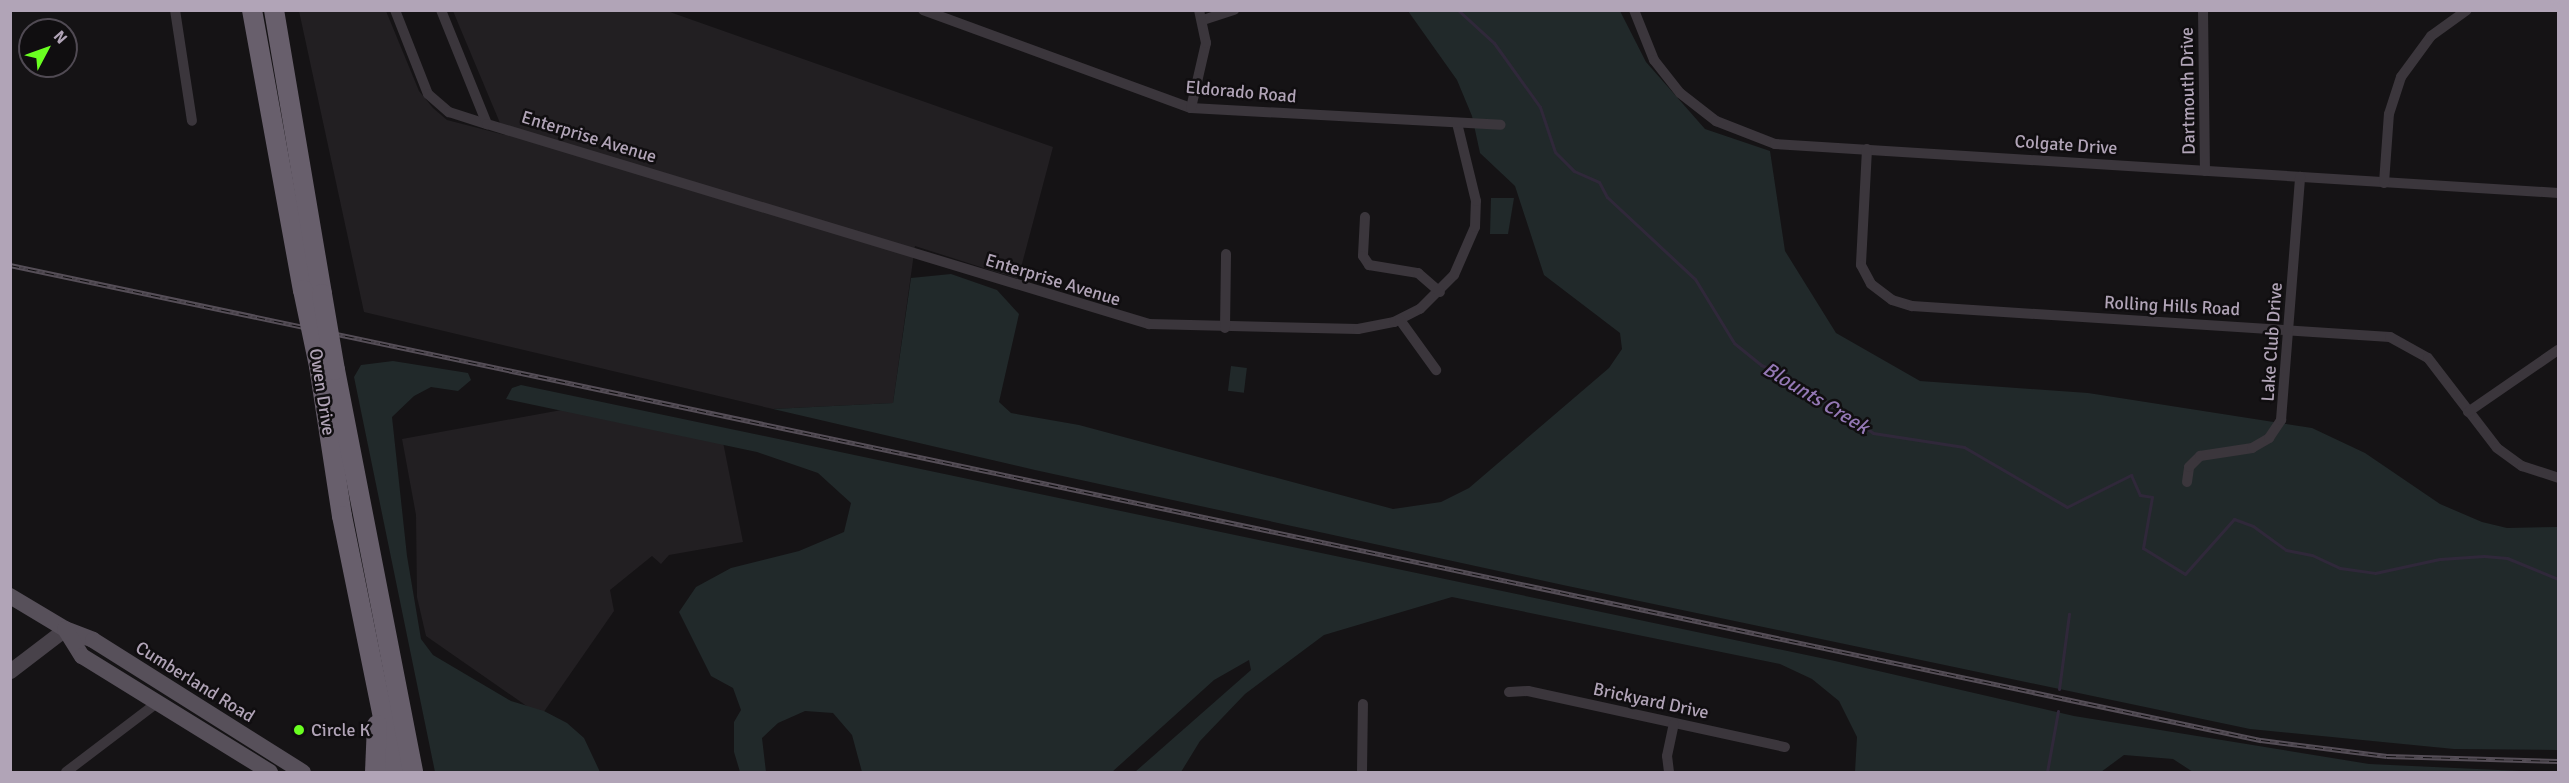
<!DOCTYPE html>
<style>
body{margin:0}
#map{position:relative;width:2569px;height:783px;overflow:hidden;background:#151315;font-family:Signika,sans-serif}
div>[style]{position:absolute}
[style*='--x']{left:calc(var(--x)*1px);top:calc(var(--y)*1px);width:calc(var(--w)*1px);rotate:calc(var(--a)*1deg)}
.built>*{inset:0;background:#221f22}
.green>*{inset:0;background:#21292a;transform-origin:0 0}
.stream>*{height:3px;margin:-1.5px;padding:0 1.5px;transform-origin:1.5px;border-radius:1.5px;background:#30283a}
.street>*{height:10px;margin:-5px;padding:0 5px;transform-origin:5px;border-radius:5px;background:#3b363c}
.secondary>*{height:15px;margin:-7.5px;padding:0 7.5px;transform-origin:7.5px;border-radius:7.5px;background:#48424a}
.primary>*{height:16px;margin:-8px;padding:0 8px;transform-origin:8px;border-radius:8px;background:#57505a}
.highway>*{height:20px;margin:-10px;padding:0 10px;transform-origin:10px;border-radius:10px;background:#685f6c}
.rail>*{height:5px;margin-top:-2.5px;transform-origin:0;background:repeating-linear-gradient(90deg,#100e10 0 9px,#554e57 0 18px);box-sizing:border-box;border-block:2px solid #554e57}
.highway-bridge>*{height:20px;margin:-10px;padding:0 10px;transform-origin:10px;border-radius:10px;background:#685f6c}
.dots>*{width:16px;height:16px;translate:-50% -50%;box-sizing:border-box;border:3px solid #100e10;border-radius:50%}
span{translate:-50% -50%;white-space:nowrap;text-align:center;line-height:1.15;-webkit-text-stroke:5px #100e10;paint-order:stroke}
.street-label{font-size:18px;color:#b1a4b7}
.poi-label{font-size:18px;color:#b1a4b7}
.left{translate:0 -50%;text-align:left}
.water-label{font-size:20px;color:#9478b5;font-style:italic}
.frame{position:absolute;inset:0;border:12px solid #b1a4b7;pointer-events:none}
.north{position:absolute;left:18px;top:18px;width:60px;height:60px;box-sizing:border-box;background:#100e10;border:2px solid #504a53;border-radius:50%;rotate:49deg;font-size:16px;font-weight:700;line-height:24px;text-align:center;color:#b1a4b7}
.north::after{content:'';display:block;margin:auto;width:21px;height:27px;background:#6aff21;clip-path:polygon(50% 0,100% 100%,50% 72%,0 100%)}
</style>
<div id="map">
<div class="built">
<div style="clip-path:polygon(299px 11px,386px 11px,419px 91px,433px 108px,447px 120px,505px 135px,453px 11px,667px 11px,1053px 147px,1018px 279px,915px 246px,893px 403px,773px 409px,364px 312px)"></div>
<div style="clip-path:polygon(567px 409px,723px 442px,743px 542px,669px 555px,661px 564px,652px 556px,610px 590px,614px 611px,541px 716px,426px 636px,417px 597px,416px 515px,402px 439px)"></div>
</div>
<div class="green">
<div style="clip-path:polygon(1408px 11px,1620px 11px,1646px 62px,1705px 129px,1770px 151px,1785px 251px,1836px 333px,1920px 381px,2088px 393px,2312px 428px,2365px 453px,2440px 504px,2482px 522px,2507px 528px,2558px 527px,2558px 750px,2454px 749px,2250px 729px,1563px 585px,1035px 470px,773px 409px,893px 403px,911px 278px,951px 274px,997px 290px,1019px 314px,999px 402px,1011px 413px,1079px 425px,1393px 509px,1441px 502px,1469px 488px,1609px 368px,1622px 349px,1620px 333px,1544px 275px,1515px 186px,1480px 153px,1472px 116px,1457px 80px)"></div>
<div style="clip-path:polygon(1491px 198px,1514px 198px,1508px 234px,1490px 234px)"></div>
<div style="clip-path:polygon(393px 361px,468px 373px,471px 380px,458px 391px,431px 387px,414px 396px,392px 417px,407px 556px,421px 639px,433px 655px,511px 701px,544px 711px,567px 723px,584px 738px,600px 772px,435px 772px,354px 377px,361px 365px)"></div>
<div style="left:1231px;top:366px;width:16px;height:25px;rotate:7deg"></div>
<div style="clip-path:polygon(521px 385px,1835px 661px,2074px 716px,2369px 764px,2544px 772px,2193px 772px,2173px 759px,2124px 755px,2101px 772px,1855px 772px,1857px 737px,1839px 701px,1812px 679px,1780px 664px,1452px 597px,1324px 635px,1245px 694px,1200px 741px,1181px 772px,1135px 772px,1251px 670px,1249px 660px,1214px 680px,1112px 772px,862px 772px,852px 735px,833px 713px,805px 711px,778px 723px,762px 738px,766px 772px,740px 772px,734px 752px,734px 722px,741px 710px,733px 688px,711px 676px,679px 612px,696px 587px,731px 568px,799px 551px,844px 532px,851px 503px,818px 473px,757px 452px,506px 399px,512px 388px)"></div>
</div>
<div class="stream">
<div style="--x:1458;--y:10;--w:49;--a:42.5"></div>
<div style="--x:1494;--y:43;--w:79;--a:54.3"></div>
<div style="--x:1540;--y:107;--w:47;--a:71.6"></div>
<div style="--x:1555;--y:152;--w:27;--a:45"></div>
<div style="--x:1574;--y:171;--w:27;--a:24"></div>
<div style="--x:1599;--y:182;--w:17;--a:62"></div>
<div style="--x:1607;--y:197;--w:120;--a:43"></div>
<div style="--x:1695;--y:279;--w:75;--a:58.6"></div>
<div style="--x:1734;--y:343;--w:35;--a:39"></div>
<div style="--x:1761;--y:365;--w:28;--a:23"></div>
<div style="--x:1787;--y:376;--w:103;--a:33.5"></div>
<div style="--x:1873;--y:433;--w:92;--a:8.7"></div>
<div style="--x:1964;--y:447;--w:119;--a:30.2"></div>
<div style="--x:2067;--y:507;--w:72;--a:-26.6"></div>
<div style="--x:2131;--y:475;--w:22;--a:66"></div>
<div style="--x:2140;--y:495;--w:12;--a:9"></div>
<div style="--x:2152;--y:497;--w:52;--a:100"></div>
<div style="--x:2143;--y:548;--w:49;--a:31.8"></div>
<div style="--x:2185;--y:574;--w:74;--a:-48.3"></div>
<div style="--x:2234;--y:519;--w:20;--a:20"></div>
<div style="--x:2253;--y:526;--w:41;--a:36"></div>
<div style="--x:2286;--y:550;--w:26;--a:11"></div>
<div style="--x:2312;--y:555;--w:31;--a:25"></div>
<div style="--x:2340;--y:568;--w:35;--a:8"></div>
<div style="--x:2375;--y:573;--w:66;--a:-12.2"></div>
<div style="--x:2440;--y:559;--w:44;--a:-3.9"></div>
<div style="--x:2484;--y:556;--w:23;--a:5"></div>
<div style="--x:2507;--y:558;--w:55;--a:22.4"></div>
<div style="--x:2059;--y:689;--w:76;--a:-82.4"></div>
<div style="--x:2047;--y:772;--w:62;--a:-79.8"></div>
</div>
<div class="street">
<div style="--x:175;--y:10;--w:112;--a:81.3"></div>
<div style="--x:395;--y:10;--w:90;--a:68.6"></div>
<div style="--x:428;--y:94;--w:28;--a:41"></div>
<div style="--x:449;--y:112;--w:40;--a:18"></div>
<div style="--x:441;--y:10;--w:123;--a:68"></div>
<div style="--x:487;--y:124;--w:692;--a:16.81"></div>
<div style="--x:1149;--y:324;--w:209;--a:1.4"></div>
<div style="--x:1358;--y:329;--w:37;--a:-11"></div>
<div style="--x:1394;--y:322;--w:29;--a:-27"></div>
<div style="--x:1420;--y:309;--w:48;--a:-45"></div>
<div style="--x:1454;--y:275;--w:52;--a:-66.4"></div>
<div style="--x:1475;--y:227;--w:26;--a:-88"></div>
<div style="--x:1476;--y:201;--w:80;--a:-103.7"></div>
<div style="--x:923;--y:10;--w:285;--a:20.1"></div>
<div style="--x:1191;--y:108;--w:310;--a:3.1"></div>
<div style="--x:1634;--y:10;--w:54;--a:68.2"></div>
<div style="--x:1654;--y:60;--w:42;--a:51.8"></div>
<div style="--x:1680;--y:93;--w:46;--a:37.9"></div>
<div style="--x:1716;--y:121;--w:63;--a:21.3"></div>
<div style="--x:1775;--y:144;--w:785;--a:3.58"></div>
<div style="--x:2203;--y:10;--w:161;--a:89.3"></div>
<div style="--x:1203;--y:20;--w:33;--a:-18"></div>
<div style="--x:1191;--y:108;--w:67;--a:-77"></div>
<div style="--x:1206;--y:43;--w:34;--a:-102"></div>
<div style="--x:1867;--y:149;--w:116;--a:93"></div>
<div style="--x:1861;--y:265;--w:21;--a:62"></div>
<div style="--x:1871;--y:284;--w:26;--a:37"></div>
<div style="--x:1892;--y:300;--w:21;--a:17"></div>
<div style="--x:1912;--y:306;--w:479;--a:3.7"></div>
<div style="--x:2390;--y:337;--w:43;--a:28.9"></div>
<div style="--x:2428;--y:358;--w:113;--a:52.5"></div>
<div style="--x:2497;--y:448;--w:31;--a:36"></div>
<div style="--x:2522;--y:466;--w:38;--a:18"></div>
<div style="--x:2384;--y:183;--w:69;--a:-85.9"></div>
<div style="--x:2389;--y:114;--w:39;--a:-72"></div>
<div style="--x:2401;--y:77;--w:51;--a:-53.8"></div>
<div style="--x:2431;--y:36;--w:44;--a:-35.8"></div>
<div style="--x:1365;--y:217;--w:39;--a:93"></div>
<div style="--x:1363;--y:256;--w:11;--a:56"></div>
<div style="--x:1369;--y:265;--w:50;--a:9.3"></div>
<div style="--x:1418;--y:273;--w:29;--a:41"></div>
<div style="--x:1400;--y:320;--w:62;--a:54.2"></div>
<div style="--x:1225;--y:328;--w:74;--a:-89.2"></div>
<div style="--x:2468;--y:412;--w:109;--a:-34.6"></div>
<div style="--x:2187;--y:482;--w:15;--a:-82"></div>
<div style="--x:2189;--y:467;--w:16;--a:-45"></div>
<div style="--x:2200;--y:456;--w:53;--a:-8.7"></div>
<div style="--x:2252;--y:448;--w:20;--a:-30"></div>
<div style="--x:2269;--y:438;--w:22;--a:-56"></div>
<div style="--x:2281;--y:420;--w:244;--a:-85.5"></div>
<div style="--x:1509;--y:692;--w:19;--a:-3"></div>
<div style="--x:1528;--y:691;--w:263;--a:12.3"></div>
<div style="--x:66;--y:772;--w:114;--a:-37.2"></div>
<div style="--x:1362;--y:772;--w:68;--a:-89.2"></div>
<div style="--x:1669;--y:772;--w:16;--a:-97"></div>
<div style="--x:1667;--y:756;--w:33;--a:-78"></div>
</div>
<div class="secondary">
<div style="--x:10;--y:671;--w:69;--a:-37.4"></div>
</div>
<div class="primary">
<div style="--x:10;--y:596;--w:64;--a:31"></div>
<div style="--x:65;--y:629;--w:30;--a:21"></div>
<div style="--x:93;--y:640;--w:248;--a:32.2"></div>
<div style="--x:65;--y:629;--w:32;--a:58"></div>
<div style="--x:82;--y:656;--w:221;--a:31.7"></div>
</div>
<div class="highway">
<div style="--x:252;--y:10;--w:285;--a:79.7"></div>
<div style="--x:274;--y:10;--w:288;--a:80.4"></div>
<div style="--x:319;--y:366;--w:152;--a:81.3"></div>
<div style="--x:342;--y:516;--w:261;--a:78.5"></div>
<div style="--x:335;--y:370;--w:409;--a:79"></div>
<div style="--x:375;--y:772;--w:47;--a:-87.6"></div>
</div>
<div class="rail">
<div style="--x:10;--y:265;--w:2301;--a:11.92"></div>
<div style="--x:2261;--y:740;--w:127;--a:7.2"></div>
<div style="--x:2387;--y:756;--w:171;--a:1.7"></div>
</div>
<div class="highway-bridge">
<div style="--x:303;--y:290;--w:78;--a:78.1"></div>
<div style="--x:322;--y:294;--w:77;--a:80.3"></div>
</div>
<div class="dots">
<div style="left:299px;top:730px;background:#6aff21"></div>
</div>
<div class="street-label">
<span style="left:2188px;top:91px;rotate:-91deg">Dartmouth Drive</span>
<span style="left:1241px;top:92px;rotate:5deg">Eldorado Road</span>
<span style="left:589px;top:137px;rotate:17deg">Enterprise Avenue</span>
<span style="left:2066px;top:145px;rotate:4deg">Colgate Drive</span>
<span style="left:1053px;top:280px;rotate:17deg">Enterprise Avenue</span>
<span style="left:2172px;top:306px;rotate:3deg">Rolling Hills Road</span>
<span style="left:2272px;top:342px;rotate:-86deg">Lake Club Drive</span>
<span style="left:322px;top:392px;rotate:81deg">Owen Drive</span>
<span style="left:195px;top:682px;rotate:32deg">Cumberland Road</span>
<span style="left:1651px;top:701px;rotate:12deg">Brickyard Drive</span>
</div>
<div class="poi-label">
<span class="left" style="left:311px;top:730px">Circle K</span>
</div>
<div class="water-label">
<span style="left:1816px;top:398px;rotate:31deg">Blounts Creek</span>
</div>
<div class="frame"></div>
<div class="north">N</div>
</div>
